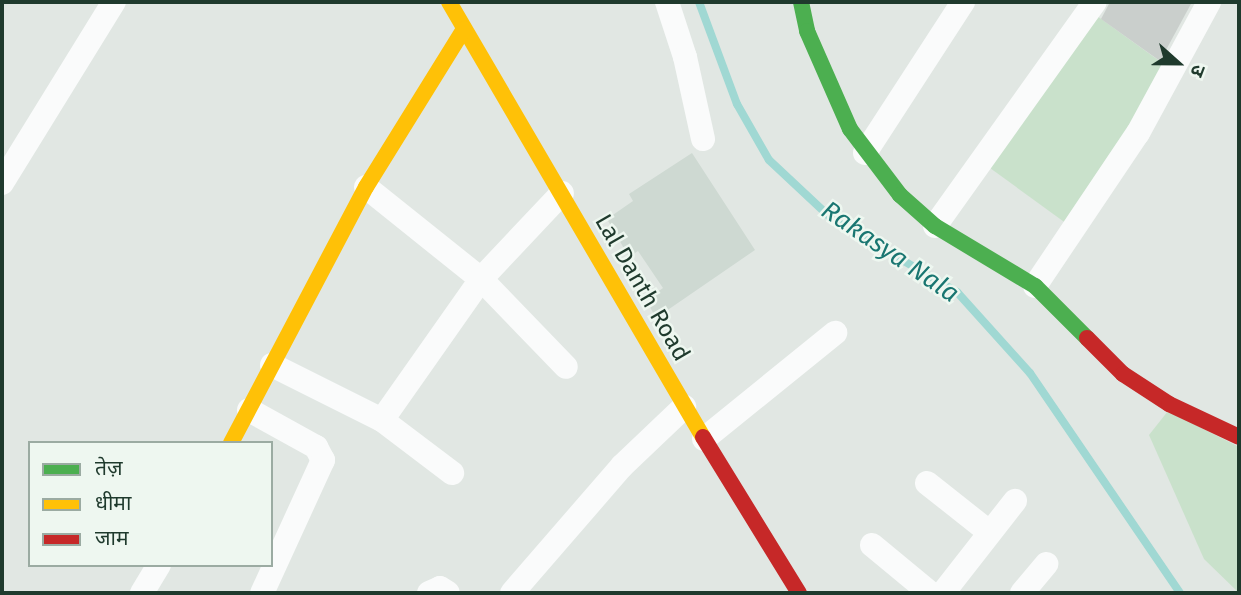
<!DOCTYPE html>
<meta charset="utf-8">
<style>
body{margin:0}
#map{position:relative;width:1241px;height:595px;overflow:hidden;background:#e1e7e3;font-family:"Fira Sans","Noto Sans Devanagari",sans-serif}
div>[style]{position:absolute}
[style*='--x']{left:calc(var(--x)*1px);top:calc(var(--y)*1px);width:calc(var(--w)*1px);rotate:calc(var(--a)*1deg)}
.built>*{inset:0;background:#ced9d2}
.green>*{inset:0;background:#c9e1cb}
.stream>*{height:8px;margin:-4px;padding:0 4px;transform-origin:4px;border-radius:4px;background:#a0d8d3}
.building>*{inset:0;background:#cacfcc}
.street>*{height:24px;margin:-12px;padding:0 12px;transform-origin:12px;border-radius:12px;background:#fafbfb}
.fast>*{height:16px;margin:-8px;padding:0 8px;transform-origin:8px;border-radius:8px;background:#4caf50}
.slow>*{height:16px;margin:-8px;padding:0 8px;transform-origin:8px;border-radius:8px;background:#ffc107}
.jam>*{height:16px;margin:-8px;padding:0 8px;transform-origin:8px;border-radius:8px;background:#c62828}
span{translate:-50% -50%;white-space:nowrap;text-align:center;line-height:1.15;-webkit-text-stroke:5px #eef7f0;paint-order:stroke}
.street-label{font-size:24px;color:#1f3a2d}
.water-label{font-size:26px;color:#197671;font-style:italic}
.frame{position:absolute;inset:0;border:4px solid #1f3a2d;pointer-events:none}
.legend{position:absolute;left:28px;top:441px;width:245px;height:126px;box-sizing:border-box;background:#eef7f0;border:2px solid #9baba2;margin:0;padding:9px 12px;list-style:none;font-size:21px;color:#1f3a2d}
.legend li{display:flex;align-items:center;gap:14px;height:35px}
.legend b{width:35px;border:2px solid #9baba2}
.north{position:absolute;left:1143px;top:28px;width:70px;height:70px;-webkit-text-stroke:5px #eef7f0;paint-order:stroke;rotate:111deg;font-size:19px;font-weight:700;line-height:28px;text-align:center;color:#1f3a2d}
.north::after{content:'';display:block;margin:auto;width:24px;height:32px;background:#1f3a2d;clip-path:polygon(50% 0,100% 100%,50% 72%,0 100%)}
</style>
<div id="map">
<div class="built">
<div style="clip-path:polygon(692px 153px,755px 250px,656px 318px,646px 300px,663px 288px,638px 251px,629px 257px,607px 219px,633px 201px,629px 194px)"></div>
</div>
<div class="green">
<div style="clip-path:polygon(1097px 16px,1165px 65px,1124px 142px,1067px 224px,990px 168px)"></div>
<div style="clip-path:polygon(1168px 411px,1239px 447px,1239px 593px,1204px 559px,1149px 435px)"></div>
</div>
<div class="stream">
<div style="--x:699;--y:2;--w:109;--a:69.6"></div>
<div style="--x:737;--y:104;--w:64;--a:60.3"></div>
<div style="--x:769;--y:160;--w:86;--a:43.1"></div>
<div style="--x:832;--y:219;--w:145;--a:30.3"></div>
<div style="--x:957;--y:292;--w:109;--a:48"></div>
<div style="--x:1030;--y:373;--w:266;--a:55.7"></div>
</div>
<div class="building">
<div style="clip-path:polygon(1110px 2px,1192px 2px,1160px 61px,1101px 19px)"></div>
</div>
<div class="street">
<div style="--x:667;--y:2;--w:58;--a:71.9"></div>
<div style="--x:685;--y:57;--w:84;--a:77.6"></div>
<div style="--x:865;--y:153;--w:180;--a:-57"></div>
<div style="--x:2;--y:183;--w:213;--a:-58.3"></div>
<div style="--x:366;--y:187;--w:147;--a:38.7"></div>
<div style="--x:481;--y:279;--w:122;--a:46"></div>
<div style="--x:935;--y:226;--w:275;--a:-54.5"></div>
<div style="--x:1035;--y:286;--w:184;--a:-56.1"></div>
<div style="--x:1138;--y:133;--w:149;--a:-61.5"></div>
<div style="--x:272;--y:365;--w:123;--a:26.6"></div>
<div style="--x:382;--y:420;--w:172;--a:-54.9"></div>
<div style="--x:481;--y:279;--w:118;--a:-46.7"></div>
<div style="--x:249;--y:410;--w:77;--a:28.9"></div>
<div style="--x:316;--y:447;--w:15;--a:62"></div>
<div style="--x:323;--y:460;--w:146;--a:114.6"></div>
<div style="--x:382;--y:420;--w:88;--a:37.1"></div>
<div style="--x:704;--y:439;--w:169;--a:-39"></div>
<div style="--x:927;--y:483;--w:79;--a:38.3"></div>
<div style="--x:872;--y:545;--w:75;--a:39.6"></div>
<div style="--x:142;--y:593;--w:33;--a:-59"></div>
<div style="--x:429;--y:593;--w:12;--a:-24"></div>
<div style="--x:440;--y:588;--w:9;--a:32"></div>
<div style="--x:512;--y:593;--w:168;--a:-49.1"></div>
<div style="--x:622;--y:466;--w:86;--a:-43.6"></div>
<div style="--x:943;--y:593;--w:117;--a:-52"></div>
<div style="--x:1022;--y:593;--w:38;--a:-50"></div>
</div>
<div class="fast">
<div style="--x:801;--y:2;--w:30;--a:78"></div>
<div style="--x:807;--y:31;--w:107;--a:66.3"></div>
<div style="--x:850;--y:129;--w:83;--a:52.9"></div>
<div style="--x:900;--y:195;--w:47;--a:41.5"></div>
<div style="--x:935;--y:226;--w:117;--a:31"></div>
<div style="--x:1035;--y:286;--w:74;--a:45"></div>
</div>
<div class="slow">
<div style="--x:449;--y:2;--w:504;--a:59.72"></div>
<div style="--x:231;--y:443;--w:289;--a:-62.2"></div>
<div style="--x:366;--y:187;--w:186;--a:-58.2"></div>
</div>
<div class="jam">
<div style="--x:1087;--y:338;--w:51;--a:45"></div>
<div style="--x:1123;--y:374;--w:55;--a:33.1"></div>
<div style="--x:1169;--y:404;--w:77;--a:25.2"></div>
<div style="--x:703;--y:437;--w:183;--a:58.4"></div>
</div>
<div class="street-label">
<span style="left:642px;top:288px;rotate:60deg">Lal Danth Road</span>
</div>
<div class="water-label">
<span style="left:890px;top:252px;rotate:34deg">Rakasya Nala</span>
</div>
<div class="frame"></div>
<ul class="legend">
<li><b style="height:9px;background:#4caf50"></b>तेज़</li>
<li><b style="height:9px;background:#ffc107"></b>धीमा</li>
<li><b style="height:9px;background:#c62828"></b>जाम</li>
</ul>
<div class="north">उ</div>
</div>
